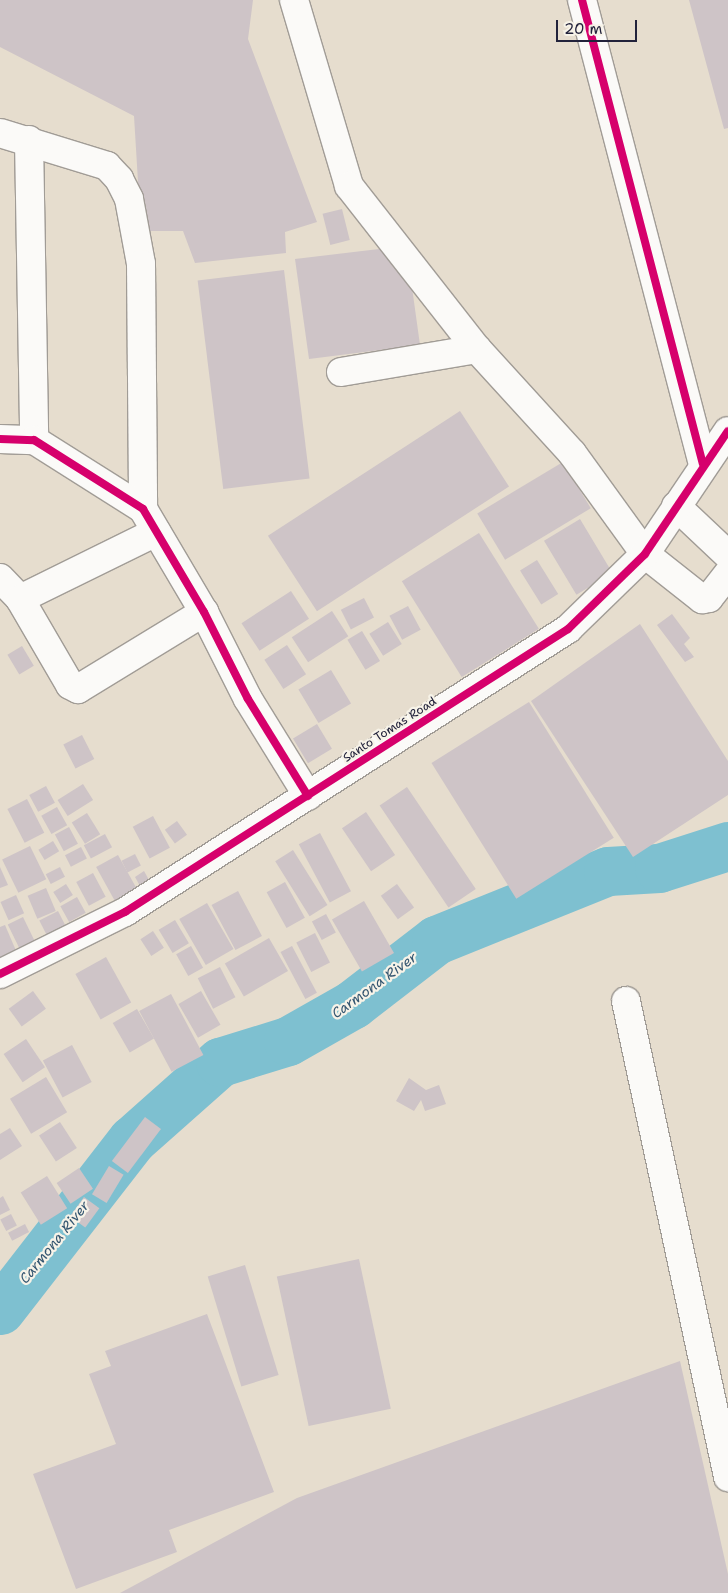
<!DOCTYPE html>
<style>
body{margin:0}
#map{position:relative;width:728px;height:1593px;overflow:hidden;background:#e6ddce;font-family:"Shantell Sans",sans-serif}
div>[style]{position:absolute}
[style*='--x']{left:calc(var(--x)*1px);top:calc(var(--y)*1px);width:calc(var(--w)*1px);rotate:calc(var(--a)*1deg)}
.river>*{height:49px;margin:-24.5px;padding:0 24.5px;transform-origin:24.5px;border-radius:24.5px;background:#7ec0d0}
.building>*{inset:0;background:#cec4c7;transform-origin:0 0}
.roads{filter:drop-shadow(1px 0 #a19c96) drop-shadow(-1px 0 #a19c96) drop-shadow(0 1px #a19c96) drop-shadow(0 -1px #a19c96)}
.minor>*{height:28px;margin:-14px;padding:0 14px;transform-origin:14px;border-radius:14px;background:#fbfaf8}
.cycleway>*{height:8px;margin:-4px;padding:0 4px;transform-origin:4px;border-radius:4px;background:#d6006c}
span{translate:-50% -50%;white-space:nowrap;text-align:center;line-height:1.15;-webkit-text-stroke:4.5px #f7f3e8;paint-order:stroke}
.street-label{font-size:12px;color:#22223b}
.water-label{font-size:14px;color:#335570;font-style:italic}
.scale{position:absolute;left:556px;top:20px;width:81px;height:22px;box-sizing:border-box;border:2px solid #22223b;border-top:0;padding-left:6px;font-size:15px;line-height:18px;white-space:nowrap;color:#22223b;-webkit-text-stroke:4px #f7f3e8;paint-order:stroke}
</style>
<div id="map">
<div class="river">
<div style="--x:0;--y:1310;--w:215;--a:-52.2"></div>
<div style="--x:132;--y:1140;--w:118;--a:-41.6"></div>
<div style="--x:220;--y:1062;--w:71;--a:-17.2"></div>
<div style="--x:288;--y:1041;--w:75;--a:-29.6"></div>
<div style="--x:353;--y:1004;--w:105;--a:-37.6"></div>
<div style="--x:436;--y:940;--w:185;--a:-21.9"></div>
<div style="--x:608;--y:871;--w:51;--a:-3.4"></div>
<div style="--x:659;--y:868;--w:72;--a:-17.7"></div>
</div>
<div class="building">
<div style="clip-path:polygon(0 0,253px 0,248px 39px,317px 222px,285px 232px,286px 253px,195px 263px,183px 231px,141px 231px,134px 116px,0 47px)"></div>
<div style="clip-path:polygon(689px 0,728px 0,728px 128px,724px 129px)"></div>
<div style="left:342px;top:209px;width:32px;height:20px;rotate:76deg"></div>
<div style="clip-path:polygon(379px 249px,410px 273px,420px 345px,309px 359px,295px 259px)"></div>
<div style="left:284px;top:270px;width:210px;height:87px;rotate:83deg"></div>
<div style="left:460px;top:411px;width:90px;height:229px;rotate:57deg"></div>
<div style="left:563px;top:462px;width:54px;height:100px;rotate:59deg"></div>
<div style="left:580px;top:519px;width:63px;height:42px;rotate:59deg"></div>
<div style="left:479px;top:533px;width:113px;height:91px;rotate:58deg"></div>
<div style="left:537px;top:560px;width:40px;height:20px;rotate:58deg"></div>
<div style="left:291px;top:591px;width:33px;height:59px;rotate:57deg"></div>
<div style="left:364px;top:598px;width:22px;height:26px;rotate:63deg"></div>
<div style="left:408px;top:606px;width:27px;height:21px;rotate:62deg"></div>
<div style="left:332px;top:611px;width:30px;height:48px;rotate:57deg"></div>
<div style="clip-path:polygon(672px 614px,690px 638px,684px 644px,694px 657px,685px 662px,657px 625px)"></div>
<div style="left:388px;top:622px;width:26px;height:22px;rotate:58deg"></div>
<div style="clip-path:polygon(640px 624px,728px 761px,728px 795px,633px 857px,531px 701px)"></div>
<div style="left:362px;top:631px;width:35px;height:17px;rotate:59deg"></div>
<div style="left:287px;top:645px;width:35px;height:27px;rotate:57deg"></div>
<div style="left:22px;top:646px;width:23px;height:17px;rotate:59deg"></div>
<div style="left:331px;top:670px;width:39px;height:38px;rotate:59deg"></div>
<div style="left:529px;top:702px;width:160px;height:115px;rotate:58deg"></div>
<div style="left:317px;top:724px;width:29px;height:28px;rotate:59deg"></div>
<div style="left:82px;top:735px;width:27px;height:21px;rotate:63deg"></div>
<div style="left:83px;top:784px;width:19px;height:30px;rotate:58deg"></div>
<div style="left:46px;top:786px;width:19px;height:19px;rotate:62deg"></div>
<div style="left:407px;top:787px;width:123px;height:33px;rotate:56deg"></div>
<div style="left:27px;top:799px;width:38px;height:22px;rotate:63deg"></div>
<div style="left:57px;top:807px;width:21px;height:18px;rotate:61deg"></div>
<div style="left:366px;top:812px;width:52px;height:29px;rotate:56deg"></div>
<div style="left:87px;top:813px;width:25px;height:18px;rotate:58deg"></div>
<div style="left:153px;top:816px;width:36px;height:23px;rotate:62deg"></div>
<div style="left:177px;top:821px;width:17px;height:15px;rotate:54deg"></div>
<div style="left:69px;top:827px;width:19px;height:16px;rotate:62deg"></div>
<div style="left:320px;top:833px;width:66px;height:24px;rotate:62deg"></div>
<div style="left:105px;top:834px;width:15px;height:24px;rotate:62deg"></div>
<div style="left:53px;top:841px;width:12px;height:17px;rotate:59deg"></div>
<div style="left:30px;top:846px;width:37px;height:31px;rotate:64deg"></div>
<div style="left:81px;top:847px;width:13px;height:18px;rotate:63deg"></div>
<div style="left:293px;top:850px;width:65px;height:21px;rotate:58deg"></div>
<div style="left:135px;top:854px;width:13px;height:15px;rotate:63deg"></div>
<div style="left:118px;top:855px;width:41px;height:25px;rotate:61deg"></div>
<div style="clip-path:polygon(0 867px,8px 885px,0 888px)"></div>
<div style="left:60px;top:867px;width:11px;height:16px;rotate:63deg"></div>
<div style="clip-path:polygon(144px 871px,149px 880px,140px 886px,135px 877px)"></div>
<div style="left:93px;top:873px;width:27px;height:19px;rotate:62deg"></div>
<div style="left:285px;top:882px;width:41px;height:21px;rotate:61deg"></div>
<div style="left:66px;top:884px;width:13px;height:15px;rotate:58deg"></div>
<div style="left:397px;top:884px;width:29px;height:20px;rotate:54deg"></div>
<div style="left:46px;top:888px;width:25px;height:20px;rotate:67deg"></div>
<div style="left:238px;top:891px;width:51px;height:30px;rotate:62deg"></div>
<div style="left:16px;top:895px;width:20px;height:17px;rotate:66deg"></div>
<div style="left:77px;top:897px;width:18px;height:19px;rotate:61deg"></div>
<div style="left:364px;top:901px;width:60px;height:37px;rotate:60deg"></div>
<div style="left:207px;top:903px;width:53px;height:32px;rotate:60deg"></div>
<div style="left:58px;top:911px;width:20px;height:21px;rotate:63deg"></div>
<div style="left:326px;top:914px;width:21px;height:16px;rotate:62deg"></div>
<div style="left:23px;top:917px;width:28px;height:17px;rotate:64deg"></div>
<div style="left:175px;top:920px;width:27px;height:19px;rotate:59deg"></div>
<div style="clip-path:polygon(5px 925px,17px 953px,0 961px,0 927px)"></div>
<div style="left:153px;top:931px;width:20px;height:15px;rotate:57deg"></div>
<div style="left:315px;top:933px;width:33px;height:21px;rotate:63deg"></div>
<div style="left:269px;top:938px;width:38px;height:51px;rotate:60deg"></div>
<div style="left:191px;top:946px;width:25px;height:17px;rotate:61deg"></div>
<div style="left:292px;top:946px;width:53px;height:13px;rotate:62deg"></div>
<div style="left:106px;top:957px;width:52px;height:35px;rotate:61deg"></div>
<div style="left:220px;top:967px;width:34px;height:25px;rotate:63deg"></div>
<div style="left:33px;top:991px;width:22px;height:30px;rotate:54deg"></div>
<div style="left:201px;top:991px;width:39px;height:26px;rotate:60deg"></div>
<div style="left:171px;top:994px;width:69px;height:36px;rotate:62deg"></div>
<div style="left:137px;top:1009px;width:34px;height:28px;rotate:60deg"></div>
<div style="left:26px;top:1039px;width:34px;height:27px;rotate:56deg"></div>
<div style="left:72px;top:1045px;width:42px;height:33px;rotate:62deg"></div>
<div style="left:46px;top:1077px;width:41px;height:42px;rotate:59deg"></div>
<div style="clip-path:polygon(409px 1078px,426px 1090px,439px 1085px,446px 1104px,425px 1111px,421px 1100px,414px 1111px,396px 1101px)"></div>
<div style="left:145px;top:1117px;width:20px;height:55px;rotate:37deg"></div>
<div style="left:60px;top:1122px;width:31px;height:25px;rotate:57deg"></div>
<div style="clip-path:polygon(10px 1128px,22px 1146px,0 1160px,0 1134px)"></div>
<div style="left:109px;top:1166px;width:17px;height:33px;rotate:31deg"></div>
<div style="left:79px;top:1168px;width:25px;height:27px;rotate:56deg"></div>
<div style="left:47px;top:1176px;width:38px;height:31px;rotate:58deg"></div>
<div style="clip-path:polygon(3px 1196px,10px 1210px,0 1215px,0 1198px)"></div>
<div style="left:84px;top:1197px;width:19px;height:24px;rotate:36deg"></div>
<div style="left:11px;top:1214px;width:13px;height:12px;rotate:63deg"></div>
<div style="left:25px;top:1224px;width:9px;height:19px;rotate:63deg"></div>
<div style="left:359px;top:1259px;width:153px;height:84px;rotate:78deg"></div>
<div style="left:245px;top:1265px;width:115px;height:39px;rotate:73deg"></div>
<div style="clip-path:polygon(207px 1314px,274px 1492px,169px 1530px,177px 1552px,76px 1589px,33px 1474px,116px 1444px,89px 1374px,111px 1366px,105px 1351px)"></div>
<div style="clip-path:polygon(680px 1361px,728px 1574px,728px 1593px,120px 1593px,297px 1498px)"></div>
</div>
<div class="roads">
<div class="minor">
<div style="--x:294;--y:0;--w:194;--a:73.5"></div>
<div style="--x:349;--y:186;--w:207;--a:51.9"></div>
<div style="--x:477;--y:349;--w:141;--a:47.6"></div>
<div style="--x:572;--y:453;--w:125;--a:54.1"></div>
<div style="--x:645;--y:554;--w:73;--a:38.3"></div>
<div style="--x:702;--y:599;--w:7;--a:-8"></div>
<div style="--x:709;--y:598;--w:31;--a:-52"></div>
<div style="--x:582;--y:0;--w:479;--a:75.4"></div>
<div style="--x:0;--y:133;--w:112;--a:17.1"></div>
<div style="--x:107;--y:166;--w:18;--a:47"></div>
<div style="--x:119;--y:179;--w:22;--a:63"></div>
<div style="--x:129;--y:199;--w:66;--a:79.5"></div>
<div style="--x:141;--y:264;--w:245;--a:89.5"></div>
<div style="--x:29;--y:140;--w:300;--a:89"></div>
<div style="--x:341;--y:372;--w:138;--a:-9.6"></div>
<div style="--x:0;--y:439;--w:34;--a:2"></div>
<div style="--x:34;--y:440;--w:129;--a:32.3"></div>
<div style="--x:143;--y:509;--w:120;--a:59.4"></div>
<div style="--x:204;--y:612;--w:97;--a:63.2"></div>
<div style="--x:248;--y:699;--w:114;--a:58.3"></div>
<div style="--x:676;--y:506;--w:71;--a:43.3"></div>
<div style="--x:0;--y:578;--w:29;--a:46"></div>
<div style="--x:20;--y:599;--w:99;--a:59.8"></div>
<div style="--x:70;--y:685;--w:9;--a:27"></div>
<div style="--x:78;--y:689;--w:148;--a:-31.4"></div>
<div style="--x:20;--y:599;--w:152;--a:-26.2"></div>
<div style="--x:0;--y:974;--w:140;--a:-26.4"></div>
<div style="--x:125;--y:912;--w:526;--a:-32.57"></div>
<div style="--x:568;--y:629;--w:107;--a:-44.2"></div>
<div style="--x:645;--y:554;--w:148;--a:-56"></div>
<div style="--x:626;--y:1001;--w:487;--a:77.9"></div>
</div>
</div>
<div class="cycleway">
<div style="--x:582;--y:0;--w:479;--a:75.4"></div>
<div style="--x:0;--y:439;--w:34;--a:2"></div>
<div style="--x:34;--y:440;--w:129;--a:32.3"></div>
<div style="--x:143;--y:509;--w:120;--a:59.4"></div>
<div style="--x:204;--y:612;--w:97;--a:63.2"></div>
<div style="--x:248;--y:699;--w:114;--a:58.3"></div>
<div style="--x:0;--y:974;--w:140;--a:-26.4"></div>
<div style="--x:125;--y:912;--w:526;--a:-32.57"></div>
<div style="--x:568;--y:629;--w:107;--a:-44.2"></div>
<div style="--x:645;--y:554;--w:148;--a:-56"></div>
</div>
<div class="street-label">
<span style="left:390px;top:730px;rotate:-33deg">Santo Tomas Road</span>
</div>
<div class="water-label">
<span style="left:374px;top:985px;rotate:-36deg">Carmona River</span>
<span style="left:54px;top:1242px;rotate:-51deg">Carmona River</span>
</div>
<div class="scale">20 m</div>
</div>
